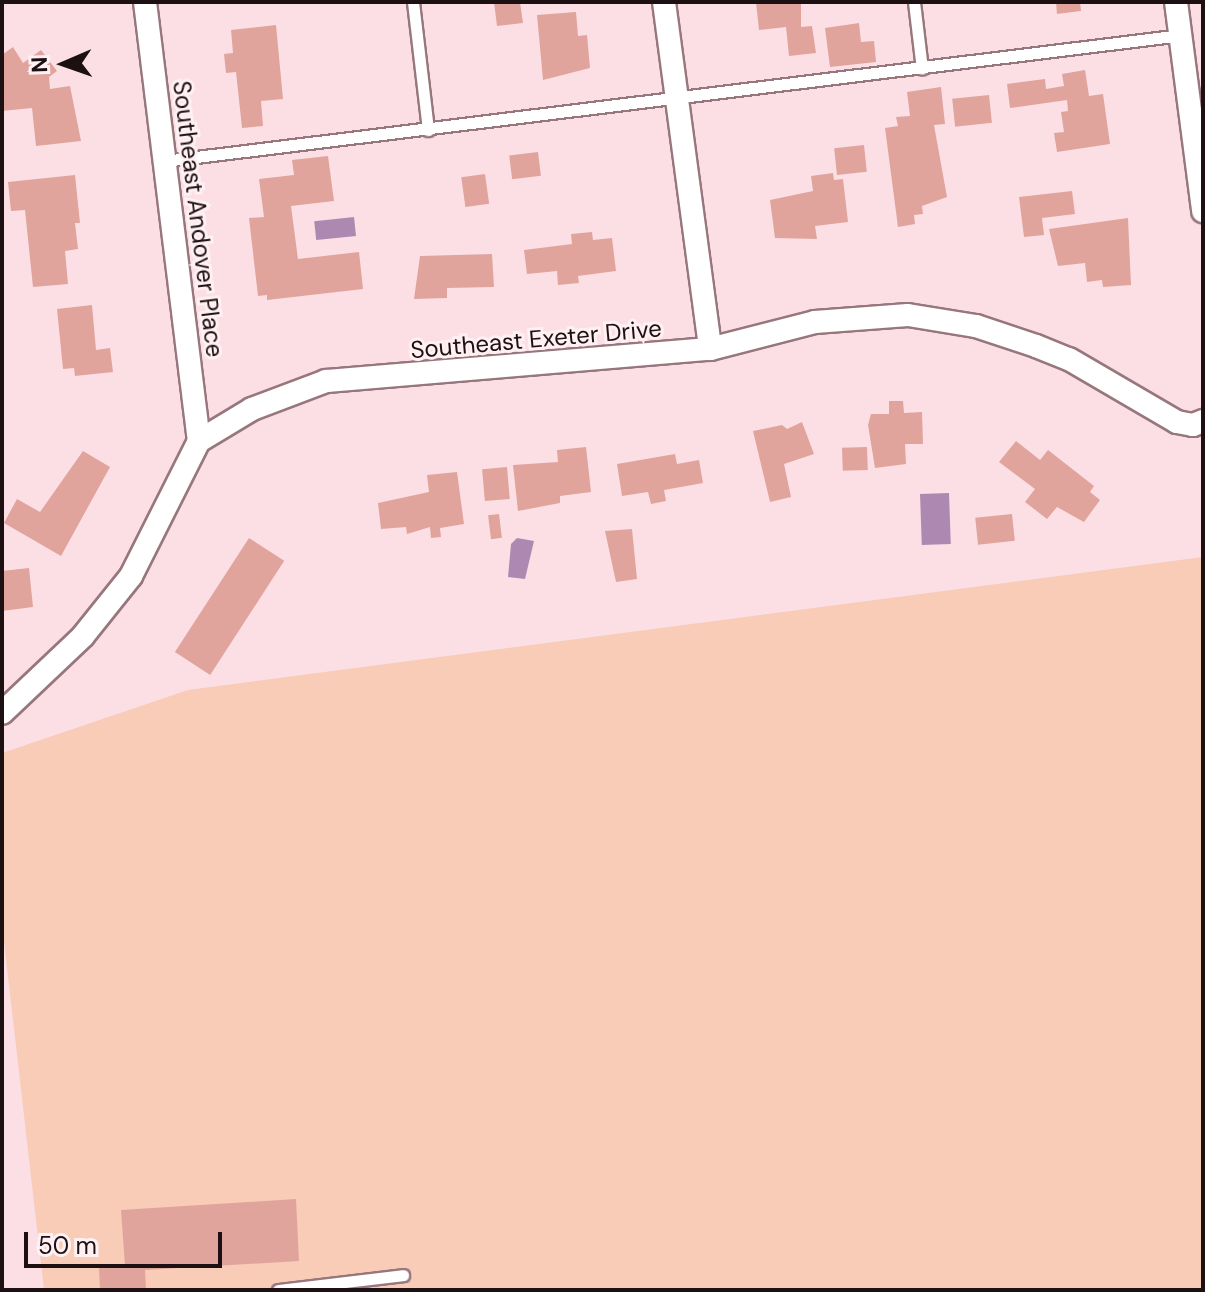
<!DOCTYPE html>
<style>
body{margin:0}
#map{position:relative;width:1205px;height:1292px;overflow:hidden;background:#fcdfe4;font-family:"DM Sans",sans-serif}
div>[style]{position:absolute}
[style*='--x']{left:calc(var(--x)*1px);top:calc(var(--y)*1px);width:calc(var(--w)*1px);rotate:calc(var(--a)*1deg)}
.green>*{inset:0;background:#f8ccb7}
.water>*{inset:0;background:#ad88b1;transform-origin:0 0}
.building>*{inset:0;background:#e0a49d;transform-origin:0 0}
.roads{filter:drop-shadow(2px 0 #97777d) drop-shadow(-2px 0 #97777d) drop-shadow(0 2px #97777d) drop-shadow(0 -2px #97777d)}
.service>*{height:11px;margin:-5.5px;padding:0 5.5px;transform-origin:5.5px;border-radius:5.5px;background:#fff}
.minor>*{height:22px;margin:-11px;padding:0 11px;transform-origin:11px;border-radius:11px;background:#fff}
span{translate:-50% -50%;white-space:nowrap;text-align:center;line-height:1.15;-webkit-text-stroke:6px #fff0f3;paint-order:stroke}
.street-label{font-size:24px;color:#1c1013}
.frame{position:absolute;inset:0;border:4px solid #1c1013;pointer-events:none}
.north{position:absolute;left:24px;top:24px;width:80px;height:80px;-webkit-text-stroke:6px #fff0f3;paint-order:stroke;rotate:268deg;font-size:22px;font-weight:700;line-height:32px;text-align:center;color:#1c1013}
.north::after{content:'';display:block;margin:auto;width:28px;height:36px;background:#1c1013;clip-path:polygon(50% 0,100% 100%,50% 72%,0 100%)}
.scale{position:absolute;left:24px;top:1232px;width:198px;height:36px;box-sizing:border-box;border:4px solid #1c1013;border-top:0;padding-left:10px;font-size:24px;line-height:28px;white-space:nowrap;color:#1c1013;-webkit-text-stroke:6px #fff0f3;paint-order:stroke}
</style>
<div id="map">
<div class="green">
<div style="clip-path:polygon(1203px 557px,1203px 1290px,44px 1290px,2px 924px,2px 753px,188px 690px)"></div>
</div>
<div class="water">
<div style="left:354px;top:217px;width:19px;height:40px;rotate:84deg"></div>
<div style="left:949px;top:493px;width:51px;height:29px;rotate:88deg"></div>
<div style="clip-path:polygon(517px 538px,534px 541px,525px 579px,508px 577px,511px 544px)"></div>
</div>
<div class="building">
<div style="clip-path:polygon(494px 2px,520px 2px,523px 23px,497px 26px)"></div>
<div style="clip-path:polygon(756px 2px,801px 2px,801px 27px,812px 26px,816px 53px,789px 56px,786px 27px,759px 30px)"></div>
<div style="clip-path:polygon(1056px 2px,1080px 2px,1081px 11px,1057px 14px)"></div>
<div style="clip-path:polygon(576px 12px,578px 36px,587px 35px,590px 68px,543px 80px,537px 15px)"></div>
<div style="clip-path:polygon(859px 23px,861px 42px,874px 41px,876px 62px,830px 67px,825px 28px)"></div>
<div style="clip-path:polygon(276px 25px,283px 99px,261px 101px,263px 126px,242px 128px,236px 72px,226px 73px,224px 54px,233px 53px,231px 30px)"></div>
<div style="clip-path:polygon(13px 47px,23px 63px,41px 50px,57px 71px,49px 77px,50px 89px,70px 86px,81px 141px,36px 146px,32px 108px,2px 111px,2px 55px)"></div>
<div style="clip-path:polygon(1085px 70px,1089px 96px,1103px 94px,1110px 144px,1057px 152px,1054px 133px,1064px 132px,1061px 112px,1068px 111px,1067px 100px,1010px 108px,1007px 84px,1045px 79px,1046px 89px,1064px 86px,1062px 74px)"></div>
<div style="clip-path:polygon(941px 87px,945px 124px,934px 125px,947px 197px,922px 206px,923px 214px,914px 215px,915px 224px,898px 227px,885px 128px,898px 126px,896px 117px,910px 116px,907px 92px)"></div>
<div style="left:989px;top:95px;width:28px;height:37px;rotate:84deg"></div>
<div style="left:864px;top:145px;width:27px;height:30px;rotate:84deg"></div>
<div style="left:538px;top:152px;width:24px;height:29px;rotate:83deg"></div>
<div style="clip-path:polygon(328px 156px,334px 201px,291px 206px,298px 259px,359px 252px,363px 289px,267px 300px,267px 295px,258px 296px,249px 218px,264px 217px,259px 179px,294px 175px,292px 160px)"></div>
<div style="clip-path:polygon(833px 173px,834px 180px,843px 179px,848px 222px,815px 226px,817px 239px,775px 238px,770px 200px,813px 191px,811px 176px)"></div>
<div style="left:485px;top:174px;width:30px;height:24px;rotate:82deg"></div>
<div style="clip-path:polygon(75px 175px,80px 223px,75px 223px,78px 249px,65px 251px,68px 284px,33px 287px,25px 210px,11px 211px,8px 182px)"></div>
<div style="clip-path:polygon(1072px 191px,1075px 214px,1042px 218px,1044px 235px,1024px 237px,1019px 197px)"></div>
<div style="clip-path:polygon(1128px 218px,1131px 285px,1103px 287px,1102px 280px,1087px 282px,1085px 263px,1058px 266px,1049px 229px)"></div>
<div style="clip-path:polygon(592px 232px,593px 240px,612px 238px,616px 271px,578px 276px,579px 283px,558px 285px,557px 271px,527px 274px,524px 250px,572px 244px,571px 234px)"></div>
<div style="clip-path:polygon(492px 254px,494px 287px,447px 288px,447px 298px,414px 299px,420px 256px)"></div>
<div style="clip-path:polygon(92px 305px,96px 350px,110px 348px,113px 372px,75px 376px,74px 368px,63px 369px,57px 309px)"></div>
<div style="clip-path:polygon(889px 401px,903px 401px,904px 413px,922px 412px,923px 444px,905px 444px,906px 464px,875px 468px,868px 425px,871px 414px,889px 414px)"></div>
<div style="clip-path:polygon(802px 422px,814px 454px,784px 464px,791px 497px,770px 502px,753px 431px,782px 425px,787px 429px)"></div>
<div style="clip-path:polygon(1016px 441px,1040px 460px,1048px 450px,1094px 486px,1090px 492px,1100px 500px,1084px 522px,1057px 507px,1047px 519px,1025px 502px,1035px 489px,999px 462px)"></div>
<div style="clip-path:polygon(586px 447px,591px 492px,560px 496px,560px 503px,518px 511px,513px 465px,558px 462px,557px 450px)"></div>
<div style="left:867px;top:447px;width:23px;height:25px;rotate:88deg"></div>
<div style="clip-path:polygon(83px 451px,110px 467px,61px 556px,4px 523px,17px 499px,40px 512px)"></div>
<div style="clip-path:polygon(675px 454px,677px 464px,699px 460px,703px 483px,664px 490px,666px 501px,651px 504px,648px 492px,622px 496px,617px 464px)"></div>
<div style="left:507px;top:467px;width:32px;height:25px;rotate:85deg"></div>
<div style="clip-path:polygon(457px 472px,464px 524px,440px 528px,441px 537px,431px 538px,430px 527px,407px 534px,406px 527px,381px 529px,378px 503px,429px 492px,427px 475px)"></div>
<div style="left:499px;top:514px;width:24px;height:11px;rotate:83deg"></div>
<div style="left:1012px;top:514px;width:27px;height:37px;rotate:84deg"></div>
<div style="clip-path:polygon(632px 529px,637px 579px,616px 582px,605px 531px)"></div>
<div style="left:249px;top:538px;width:42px;height:136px;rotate:33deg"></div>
<div style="clip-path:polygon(29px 568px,33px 607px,2px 611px,2px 571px)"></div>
<div style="clip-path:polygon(296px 1199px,299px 1261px,145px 1270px,146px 1290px,100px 1290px,99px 1267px,125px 1266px,121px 1210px)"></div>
</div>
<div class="roads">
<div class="service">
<div style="--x:413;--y:2;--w:129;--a:83.3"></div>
<div style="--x:914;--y:2;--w:67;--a:83.2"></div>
<div style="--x:164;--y:161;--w:1025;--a:-7.06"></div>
<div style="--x:278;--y:1290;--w:126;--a:-6.8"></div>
</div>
<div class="minor">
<div style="--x:145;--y:2;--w:442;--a:83"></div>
<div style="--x:664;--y:2;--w:350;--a:82.4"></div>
<div style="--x:1176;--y:2;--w:211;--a:82.6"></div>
<div style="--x:2;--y:713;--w:112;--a:-43.5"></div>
<div style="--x:83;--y:636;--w:77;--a:-51.3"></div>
<div style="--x:131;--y:576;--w:151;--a:-63.3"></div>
<div style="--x:199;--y:441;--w:62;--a:-31.1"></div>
<div style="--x:252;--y:409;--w:79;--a:-20.7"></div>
<div style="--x:326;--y:381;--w:385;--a:-4.8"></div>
<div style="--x:710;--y:349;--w:108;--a:-14.4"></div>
<div style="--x:815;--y:322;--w:93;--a:-4.3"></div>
<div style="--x:908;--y:315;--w:69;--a:9.2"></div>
<div style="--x:976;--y:326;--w:63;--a:18.4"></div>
<div style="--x:1036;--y:346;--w:35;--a:22"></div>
<div style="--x:1069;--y:359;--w:125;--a:30.3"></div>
<div style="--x:1177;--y:422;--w:16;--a:11"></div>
<div style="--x:1193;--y:425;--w:11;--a:-22"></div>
</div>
</div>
<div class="street-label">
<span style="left:198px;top:219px;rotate:83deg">Southeast Andover Place</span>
<span style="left:536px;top:339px;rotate:-5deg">Southeast Exeter Drive</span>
</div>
<div class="frame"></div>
<div class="north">N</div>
<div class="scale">50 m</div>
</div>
